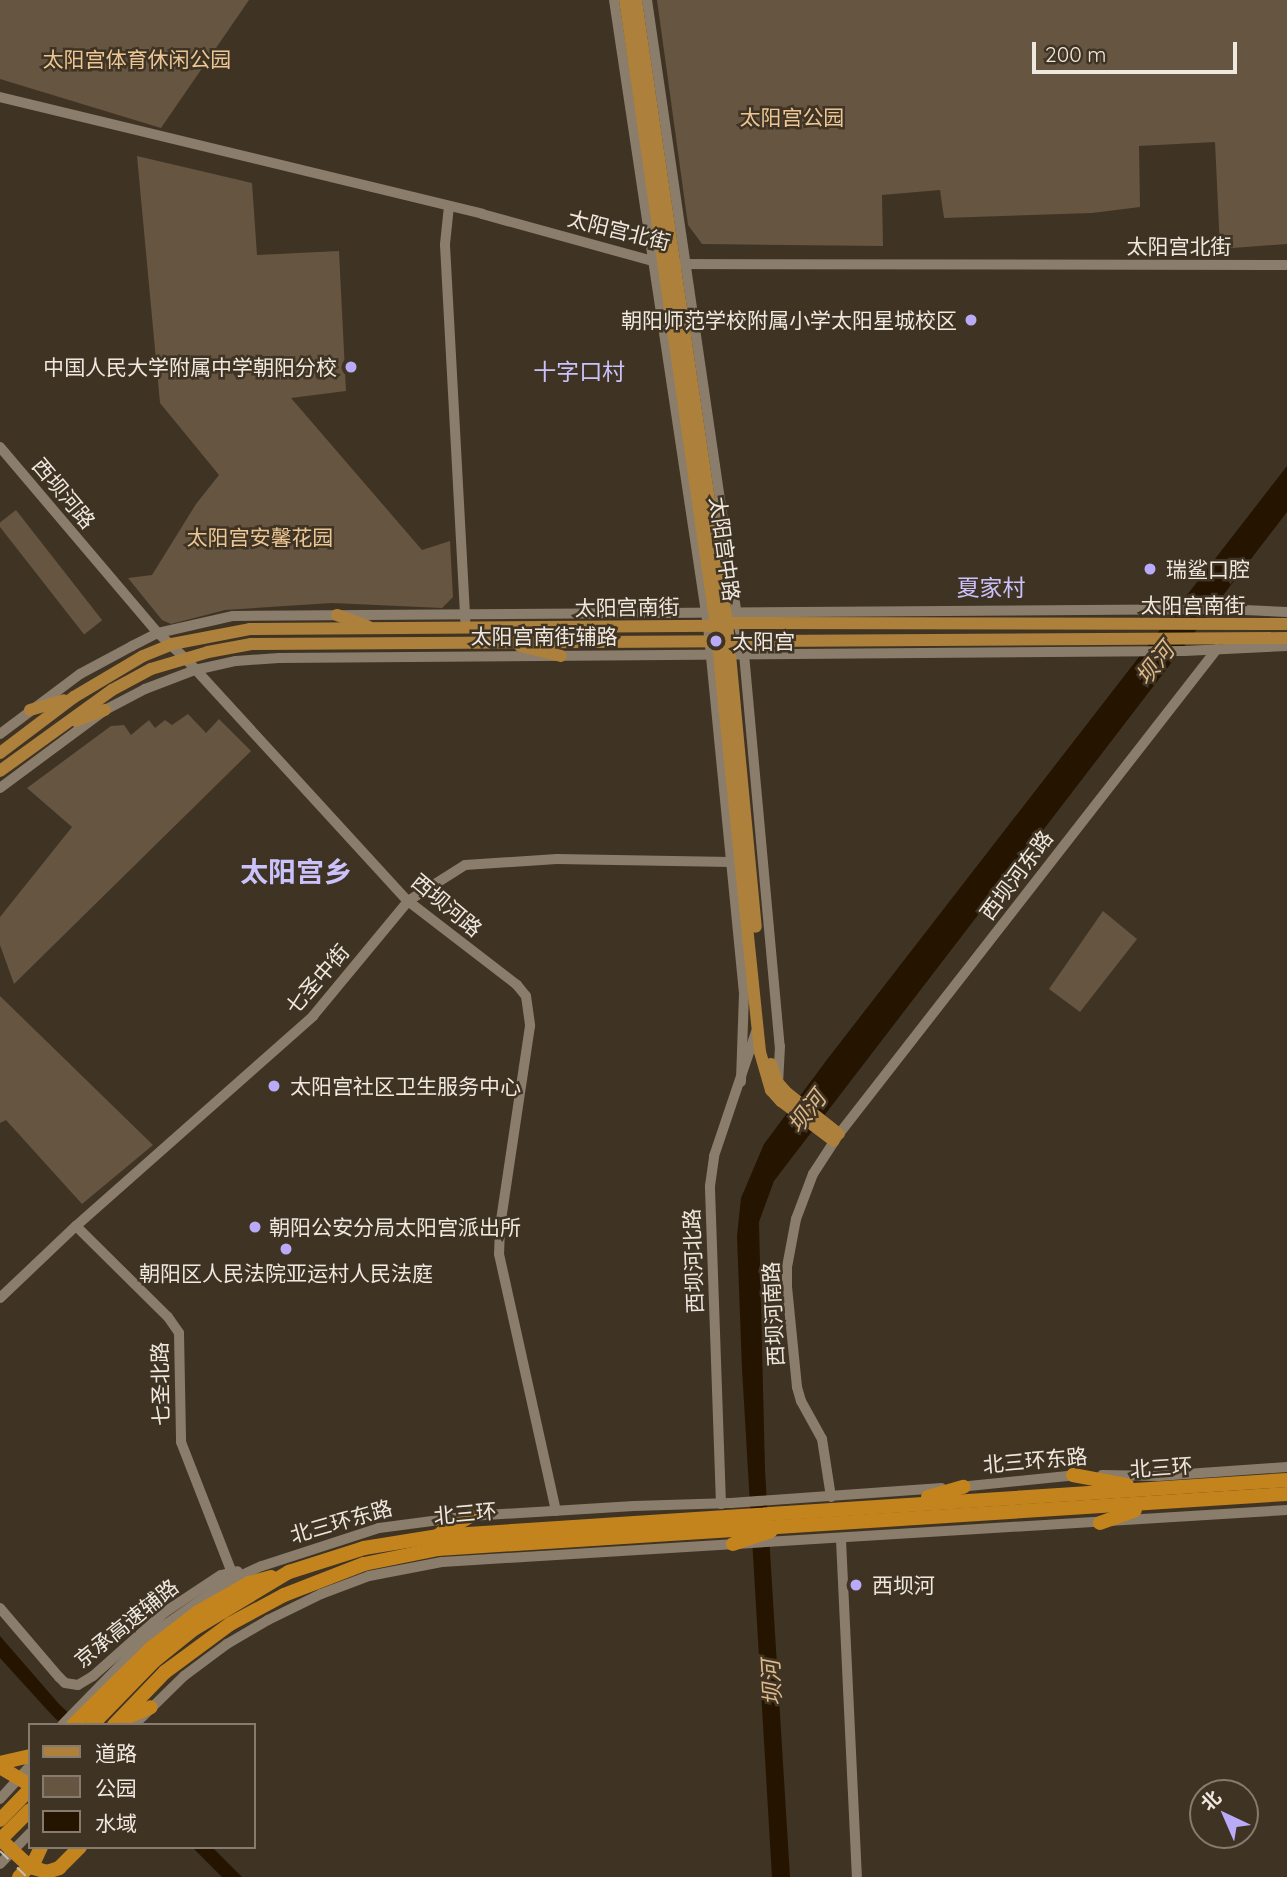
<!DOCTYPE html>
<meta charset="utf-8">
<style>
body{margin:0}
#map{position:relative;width:1287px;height:1877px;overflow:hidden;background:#3f3324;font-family:Quicksand,"Noto Sans SC",sans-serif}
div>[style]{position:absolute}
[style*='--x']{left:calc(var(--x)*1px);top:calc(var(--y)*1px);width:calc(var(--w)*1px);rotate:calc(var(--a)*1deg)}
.green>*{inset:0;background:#655541;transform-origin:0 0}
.water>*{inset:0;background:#251400}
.minor>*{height:10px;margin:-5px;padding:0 5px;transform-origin:5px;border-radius:5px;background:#8b7d6b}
.major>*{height:12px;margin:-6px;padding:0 6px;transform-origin:6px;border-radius:6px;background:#ad813c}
.highway>*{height:14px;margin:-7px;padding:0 7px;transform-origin:7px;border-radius:7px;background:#c4841d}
.rail>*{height:2px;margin-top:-1px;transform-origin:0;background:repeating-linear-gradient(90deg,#c4bcb0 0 12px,transparent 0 24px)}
.dots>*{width:19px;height:19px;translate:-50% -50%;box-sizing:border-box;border:4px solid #3f3324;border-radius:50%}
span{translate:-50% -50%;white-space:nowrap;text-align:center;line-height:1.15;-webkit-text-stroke:5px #3f3324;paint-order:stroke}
.park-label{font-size:21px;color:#ecc695}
.street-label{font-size:21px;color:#efe8de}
.poi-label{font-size:21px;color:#efe8de}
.right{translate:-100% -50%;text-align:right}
.left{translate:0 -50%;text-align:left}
.neighbourhood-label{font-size:23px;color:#cbc2fb}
.water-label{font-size:23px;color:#deb888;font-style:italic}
.district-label{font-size:28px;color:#cbc2fb;font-weight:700}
.legend{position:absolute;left:28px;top:1723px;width:228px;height:126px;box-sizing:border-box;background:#3f3324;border:2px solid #857b6e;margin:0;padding:9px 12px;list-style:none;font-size:21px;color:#efe8de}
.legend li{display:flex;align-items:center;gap:14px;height:35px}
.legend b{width:35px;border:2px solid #857b6e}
.north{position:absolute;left:1189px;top:1779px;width:70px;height:70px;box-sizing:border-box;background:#3f3324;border:2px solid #857b6e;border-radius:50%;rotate:316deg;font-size:19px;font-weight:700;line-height:28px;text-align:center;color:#efe8de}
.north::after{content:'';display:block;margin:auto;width:24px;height:32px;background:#b9abf7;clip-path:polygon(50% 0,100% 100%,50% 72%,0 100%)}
.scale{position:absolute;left:1032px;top:42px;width:205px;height:32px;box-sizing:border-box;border:4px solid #efe8de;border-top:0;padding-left:9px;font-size:21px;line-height:24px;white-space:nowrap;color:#efe8de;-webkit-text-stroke:5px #3f3324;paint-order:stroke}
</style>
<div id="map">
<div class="green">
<div style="clip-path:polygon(0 0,249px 0,161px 128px,0 79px)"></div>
<div style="clip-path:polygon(657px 0,1287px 0,1287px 244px,1220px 249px,1215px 142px,1139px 146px,1140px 207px,1092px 213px,944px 218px,940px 190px,882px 195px,883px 246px,702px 244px,688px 225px)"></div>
<div style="clip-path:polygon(137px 156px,252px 183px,257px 255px,339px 251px,346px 391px,291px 398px,422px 550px,450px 541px,453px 597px,442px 608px,332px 603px,225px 610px,171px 624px,162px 620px,128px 578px,152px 575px,196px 504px,219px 475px,160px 403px)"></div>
<div style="left:16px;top:510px;width:140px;height:23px;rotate:52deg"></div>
<div style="clip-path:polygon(188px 714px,206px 733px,219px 719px,251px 751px,14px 984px,0 945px,0 917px,72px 827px,27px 788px,111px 726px,124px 725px,131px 735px,149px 720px,155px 728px,165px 720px,172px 725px)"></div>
<div style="clip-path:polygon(1103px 911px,1137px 939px,1080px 1012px,1049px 989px)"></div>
<div style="clip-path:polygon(0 996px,153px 1145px,82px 1204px,6px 1120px,0 1123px)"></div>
</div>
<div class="water">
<div style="clip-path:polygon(1287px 466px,1287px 512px,774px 1181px,759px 1222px,765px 1470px,790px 1877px,772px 1877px,742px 1369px,737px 1236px,741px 1198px,764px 1144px,829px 1057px)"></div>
<div style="clip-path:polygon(0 1636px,59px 1704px,81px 1725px,62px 1725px,50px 1713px,0 1658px)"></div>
<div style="clip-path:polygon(192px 1847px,212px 1847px,242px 1877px,222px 1877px)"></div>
</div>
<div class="minor">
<div style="--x:614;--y:0;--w:633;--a:81.46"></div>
<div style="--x:708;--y:626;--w:370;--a:84.4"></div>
<div style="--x:744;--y:994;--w:88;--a:92"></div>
<div style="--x:647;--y:0;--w:630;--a:81.69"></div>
<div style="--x:738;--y:623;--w:21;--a:76"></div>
<div style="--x:743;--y:643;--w:405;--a:84.8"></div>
<div style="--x:780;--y:1046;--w:33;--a:93"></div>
<div style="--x:0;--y:97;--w:496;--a:13.6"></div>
<div style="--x:482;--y:214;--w:189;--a:15.4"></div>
<div style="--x:664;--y:264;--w:623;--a:0.09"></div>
<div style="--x:449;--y:206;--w:39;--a:96"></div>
<div style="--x:445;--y:245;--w:376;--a:86.9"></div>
<div style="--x:0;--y:447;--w:244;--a:49.7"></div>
<div style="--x:158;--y:633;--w:37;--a:43"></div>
<div style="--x:185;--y:658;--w:330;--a:47.5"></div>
<div style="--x:408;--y:901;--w:138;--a:37.6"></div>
<div style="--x:517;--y:985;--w:14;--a:51"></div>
<div style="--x:526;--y:996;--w:30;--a:82"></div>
<div style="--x:530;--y:1026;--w:203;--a:98.5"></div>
<div style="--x:500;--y:1227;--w:27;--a:92"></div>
<div style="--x:499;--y:1254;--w:263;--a:77.5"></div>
<div style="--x:0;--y:734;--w:100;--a:-36.9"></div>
<div style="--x:80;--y:674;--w:59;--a:-28.3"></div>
<div style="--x:132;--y:646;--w:29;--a:-27"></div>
<div style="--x:158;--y:633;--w:77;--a:-12.8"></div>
<div style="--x:233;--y:616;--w:989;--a:-0.41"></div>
<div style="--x:1222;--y:609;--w:65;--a:2.6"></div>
<div style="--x:0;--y:788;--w:131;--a:-36.6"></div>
<div style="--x:105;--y:710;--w:45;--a:-27.7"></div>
<div style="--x:145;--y:689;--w:53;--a:-20.8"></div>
<div style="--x:195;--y:670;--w:42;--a:-12.4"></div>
<div style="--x:236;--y:661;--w:43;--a:-4"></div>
<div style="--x:279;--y:658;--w:905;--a:-0.44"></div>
<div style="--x:1184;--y:651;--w:103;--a:-2.8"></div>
<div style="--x:76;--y:1226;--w:129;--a:44.7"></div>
<div style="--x:168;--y:1317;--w:19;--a:55"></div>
<div style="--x:179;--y:1333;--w:109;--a:88.9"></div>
<div style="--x:181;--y:1442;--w:141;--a:68.7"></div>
<div style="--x:0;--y:1298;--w:105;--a:-43.5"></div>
<div style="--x:76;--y:1226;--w:317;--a:-41.5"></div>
<div style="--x:313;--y:1016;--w:149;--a:-50.4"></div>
<div style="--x:408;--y:901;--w:67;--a:-32.3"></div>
<div style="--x:465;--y:865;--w:92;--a:-3.7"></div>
<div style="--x:557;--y:859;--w:174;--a:1"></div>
<div style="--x:1102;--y:1475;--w:56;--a:1"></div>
<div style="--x:1158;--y:1476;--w:129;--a:-4"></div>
<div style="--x:959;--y:1487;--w:119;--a:-5.8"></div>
<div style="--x:831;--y:1497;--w:59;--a:-98.8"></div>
<div style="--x:822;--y:1439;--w:43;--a:-118.9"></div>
<div style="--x:801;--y:1401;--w:15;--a:-106"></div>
<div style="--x:797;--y:1387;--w:101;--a:-95.7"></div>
<div style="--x:787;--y:1286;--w:19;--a:-90"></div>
<div style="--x:787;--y:1267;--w:49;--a:-79.4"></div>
<div style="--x:796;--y:1219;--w:48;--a:-69.3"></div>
<div style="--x:813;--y:1174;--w:48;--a:-57"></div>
<div style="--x:839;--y:1134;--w:615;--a:-52.07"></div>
<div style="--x:721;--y:1504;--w:318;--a:-92"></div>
<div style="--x:710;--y:1186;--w:30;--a:-82"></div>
<div style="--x:714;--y:1156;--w:131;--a:-71.3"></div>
<div style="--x:841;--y:1540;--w:337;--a:87.3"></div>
<div style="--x:0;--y:1608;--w:91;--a:49.5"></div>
<div style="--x:59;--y:1677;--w:8;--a:45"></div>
<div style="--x:65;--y:1683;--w:13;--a:9"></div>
<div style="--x:78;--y:1685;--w:17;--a:-31"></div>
<div style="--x:93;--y:1676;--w:96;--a:-41.6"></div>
<div style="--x:165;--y:1612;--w:67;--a:-33.5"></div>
<div style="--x:221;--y:1575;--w:17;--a:-13"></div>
<div style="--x:62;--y:1725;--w:124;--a:-45.7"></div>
<div style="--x:149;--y:1636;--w:95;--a:-34.7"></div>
<div style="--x:227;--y:1582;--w:38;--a:-25"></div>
<div style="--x:262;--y:1566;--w:123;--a:-18"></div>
<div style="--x:379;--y:1528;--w:92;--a:-7.5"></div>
<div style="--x:470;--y:1516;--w:164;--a:-3.5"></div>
<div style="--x:634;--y:1506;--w:97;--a:-1.8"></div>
<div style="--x:731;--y:1503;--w:211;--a:-4.1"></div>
<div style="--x:134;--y:1725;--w:70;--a:-44.4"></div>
<div style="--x:184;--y:1676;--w:54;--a:-36.7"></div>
<div style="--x:227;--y:1644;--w:48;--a:-30.3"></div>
<div style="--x:268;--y:1620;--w:59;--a:-26.1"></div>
<div style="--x:321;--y:1594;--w:51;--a:-20.6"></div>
<div style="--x:369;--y:1576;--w:74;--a:-10.9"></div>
<div style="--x:442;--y:1562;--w:847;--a:-3.52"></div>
<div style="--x:0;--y:1799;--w:45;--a:-47.7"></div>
<div style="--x:0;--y:1864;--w:43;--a:-45.9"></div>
</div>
<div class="major">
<div style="--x:625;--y:0;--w:633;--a:81.73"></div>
<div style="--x:716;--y:626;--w:428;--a:84.1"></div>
<div style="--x:760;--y:1052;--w:40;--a:74"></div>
<div style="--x:771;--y:1090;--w:15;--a:48"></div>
<div style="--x:781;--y:1101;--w:66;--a:37"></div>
<div style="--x:636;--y:0;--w:630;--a:81.69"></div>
<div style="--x:727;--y:623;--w:305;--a:84.6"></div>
<div style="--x:337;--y:615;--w:33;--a:20"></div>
<div style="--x:520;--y:646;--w:42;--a:13.7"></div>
<div style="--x:30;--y:710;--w:35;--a:-16"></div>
<div style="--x:76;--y:721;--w:31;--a:-21"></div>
<div style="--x:0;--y:753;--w:93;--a:-37.1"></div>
<div style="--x:74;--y:697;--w:80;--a:-30.7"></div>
<div style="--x:143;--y:656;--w:31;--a:-22"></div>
<div style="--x:172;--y:644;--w:79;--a:-10.9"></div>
<div style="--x:250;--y:629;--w:466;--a:-0.4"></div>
<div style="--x:716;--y:626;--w:11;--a:-15"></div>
<div style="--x:727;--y:623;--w:560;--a:0.1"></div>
<div style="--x:0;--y:771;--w:138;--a:-35.9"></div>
<div style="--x:112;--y:690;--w:44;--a:-28.3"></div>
<div style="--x:151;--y:669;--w:59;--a:-16.6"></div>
<div style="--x:208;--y:652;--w:44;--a:-10.5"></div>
<div style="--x:251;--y:644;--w:1036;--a:-0.33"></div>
<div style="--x:771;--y:1064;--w:20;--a:70"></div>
<div style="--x:778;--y:1083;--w:13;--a:48"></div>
<div style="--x:787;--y:1093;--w:66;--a:38.3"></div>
</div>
<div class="highway">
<div style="--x:1073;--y:1475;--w:55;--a:10.5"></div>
<div style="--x:928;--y:1497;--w:37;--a:-16"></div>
<div style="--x:1100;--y:1523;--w:37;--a:-20"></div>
<div style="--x:441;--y:1533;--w:34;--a:-30"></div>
<div style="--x:733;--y:1544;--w:40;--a:-18.9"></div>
<div style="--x:123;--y:1719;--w:30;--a:-23"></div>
<div style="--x:73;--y:1725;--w:108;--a:-44.6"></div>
<div style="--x:150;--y:1649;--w:61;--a:-37.6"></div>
<div style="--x:198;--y:1612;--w:59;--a:-29.6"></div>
<div style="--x:249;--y:1583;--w:23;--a:-15"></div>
<div style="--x:92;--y:1725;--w:89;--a:-45.9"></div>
<div style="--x:154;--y:1661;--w:51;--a:-38.7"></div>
<div style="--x:194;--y:1629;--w:111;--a:-31"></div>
<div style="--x:289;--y:1572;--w:79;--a:-17.7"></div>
<div style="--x:364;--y:1548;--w:74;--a:-9.3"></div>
<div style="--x:437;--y:1536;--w:852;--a:-3.77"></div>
<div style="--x:114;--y:1725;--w:74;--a:-46.1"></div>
<div style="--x:165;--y:1672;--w:81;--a:-36.4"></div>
<div style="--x:230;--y:1624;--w:61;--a:-28.2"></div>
<div style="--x:284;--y:1595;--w:86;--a:-21.2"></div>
<div style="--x:364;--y:1564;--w:76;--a:-11.5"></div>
<div style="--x:438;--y:1549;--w:851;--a:-3.71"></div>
<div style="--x:0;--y:1763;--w:31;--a:-13"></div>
<div style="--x:0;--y:1767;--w:35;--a:31"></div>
<div style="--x:0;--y:1820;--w:43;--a:-45.9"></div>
<div style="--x:0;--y:1839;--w:41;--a:43"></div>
<div style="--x:30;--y:1867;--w:18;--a:16"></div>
<div style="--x:47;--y:1872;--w:13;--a:-18"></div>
<div style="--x:59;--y:1868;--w:30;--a:-45"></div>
<div style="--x:0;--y:1840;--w:42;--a:-45"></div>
<div style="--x:19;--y:1877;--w:23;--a:-47"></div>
<div style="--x:35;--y:1860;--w:14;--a:-65"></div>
</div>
<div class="rail">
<div style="--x:0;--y:1851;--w:37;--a:44"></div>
</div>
<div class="dots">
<div style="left:971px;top:320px;background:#b9abf7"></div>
<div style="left:351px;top:367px;background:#b9abf7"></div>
<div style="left:1150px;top:569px;background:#b9abf7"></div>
<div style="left:716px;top:641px;background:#b9abf7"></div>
<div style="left:274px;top:1086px;background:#b9abf7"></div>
<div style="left:255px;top:1227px;background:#b9abf7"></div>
<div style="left:286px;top:1249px;background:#b9abf7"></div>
<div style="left:856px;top:1585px;background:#b9abf7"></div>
</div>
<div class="park-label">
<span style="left:137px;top:59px">太阳宫体育休闲公园</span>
<span style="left:792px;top:117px">太阳宫公园</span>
<span style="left:260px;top:537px">太阳宫安馨花园</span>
</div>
<div class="street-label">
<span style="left:619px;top:230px;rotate:14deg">太阳宫北街</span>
<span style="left:1179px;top:246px">太阳宫北街</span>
<span style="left:64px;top:493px;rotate:50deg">西坝河路</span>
<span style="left:725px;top:549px;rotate:82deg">太阳宫中路</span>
<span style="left:1193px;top:605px">太阳宫南街</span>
<span style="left:627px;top:607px;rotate:-1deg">太阳宫南街</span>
<span style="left:544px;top:636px">太阳宫南街辅路</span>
<span style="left:1016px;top:875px;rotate:-53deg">西坝河东路</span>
<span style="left:447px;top:905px;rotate:40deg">西坝河路</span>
<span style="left:317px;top:979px;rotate:-49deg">七圣中街</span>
<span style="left:693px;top:1261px;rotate:-92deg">西坝河北路</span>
<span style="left:773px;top:1314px;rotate:-93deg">西坝河南路</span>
<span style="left:160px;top:1384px;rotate:-91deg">七圣北路</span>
<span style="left:1035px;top:1460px;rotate:-5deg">北三环东路</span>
<span style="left:1161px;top:1467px;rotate:-4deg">北三环</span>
<span style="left:465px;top:1513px;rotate:-5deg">北三环</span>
<span style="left:341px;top:1521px;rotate:-16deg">北三环东路</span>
<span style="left:126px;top:1623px;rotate:-39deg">京承高速辅路</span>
</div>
<div class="poi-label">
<span class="right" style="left:957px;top:320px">朝阳师范学校附属小学太阳星城校区</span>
<span class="right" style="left:337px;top:367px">中国人民大学附属中学朝阳分校</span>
<span class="left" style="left:1166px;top:569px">瑞鲨口腔</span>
<span class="left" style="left:732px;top:641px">太阳宫</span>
<span class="left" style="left:290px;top:1086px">太阳宫社区卫生服务中心</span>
<span class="left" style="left:269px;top:1227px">朝阳公安分局太阳宫派出所</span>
<span style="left:286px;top:1273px">朝阳区人民法院亚运村人民法庭</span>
<span class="left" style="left:872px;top:1585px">西坝河</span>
</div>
<div class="neighbourhood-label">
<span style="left:579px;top:372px">十字口村</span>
<span style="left:991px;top:588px">夏家村</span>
</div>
<div class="water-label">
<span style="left:1155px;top:664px;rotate:-52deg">坝河</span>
<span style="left:807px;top:1112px;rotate:-53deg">坝河</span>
<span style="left:772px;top:1683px;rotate:-93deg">坝河</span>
</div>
<div class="district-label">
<span style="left:296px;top:872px">太阳宫乡</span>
</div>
<ul class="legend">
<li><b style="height:9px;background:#ad813c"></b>道路</li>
<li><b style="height:19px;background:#655541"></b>公园</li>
<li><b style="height:19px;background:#251400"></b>水域</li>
</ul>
<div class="north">北</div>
<div class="scale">200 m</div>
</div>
